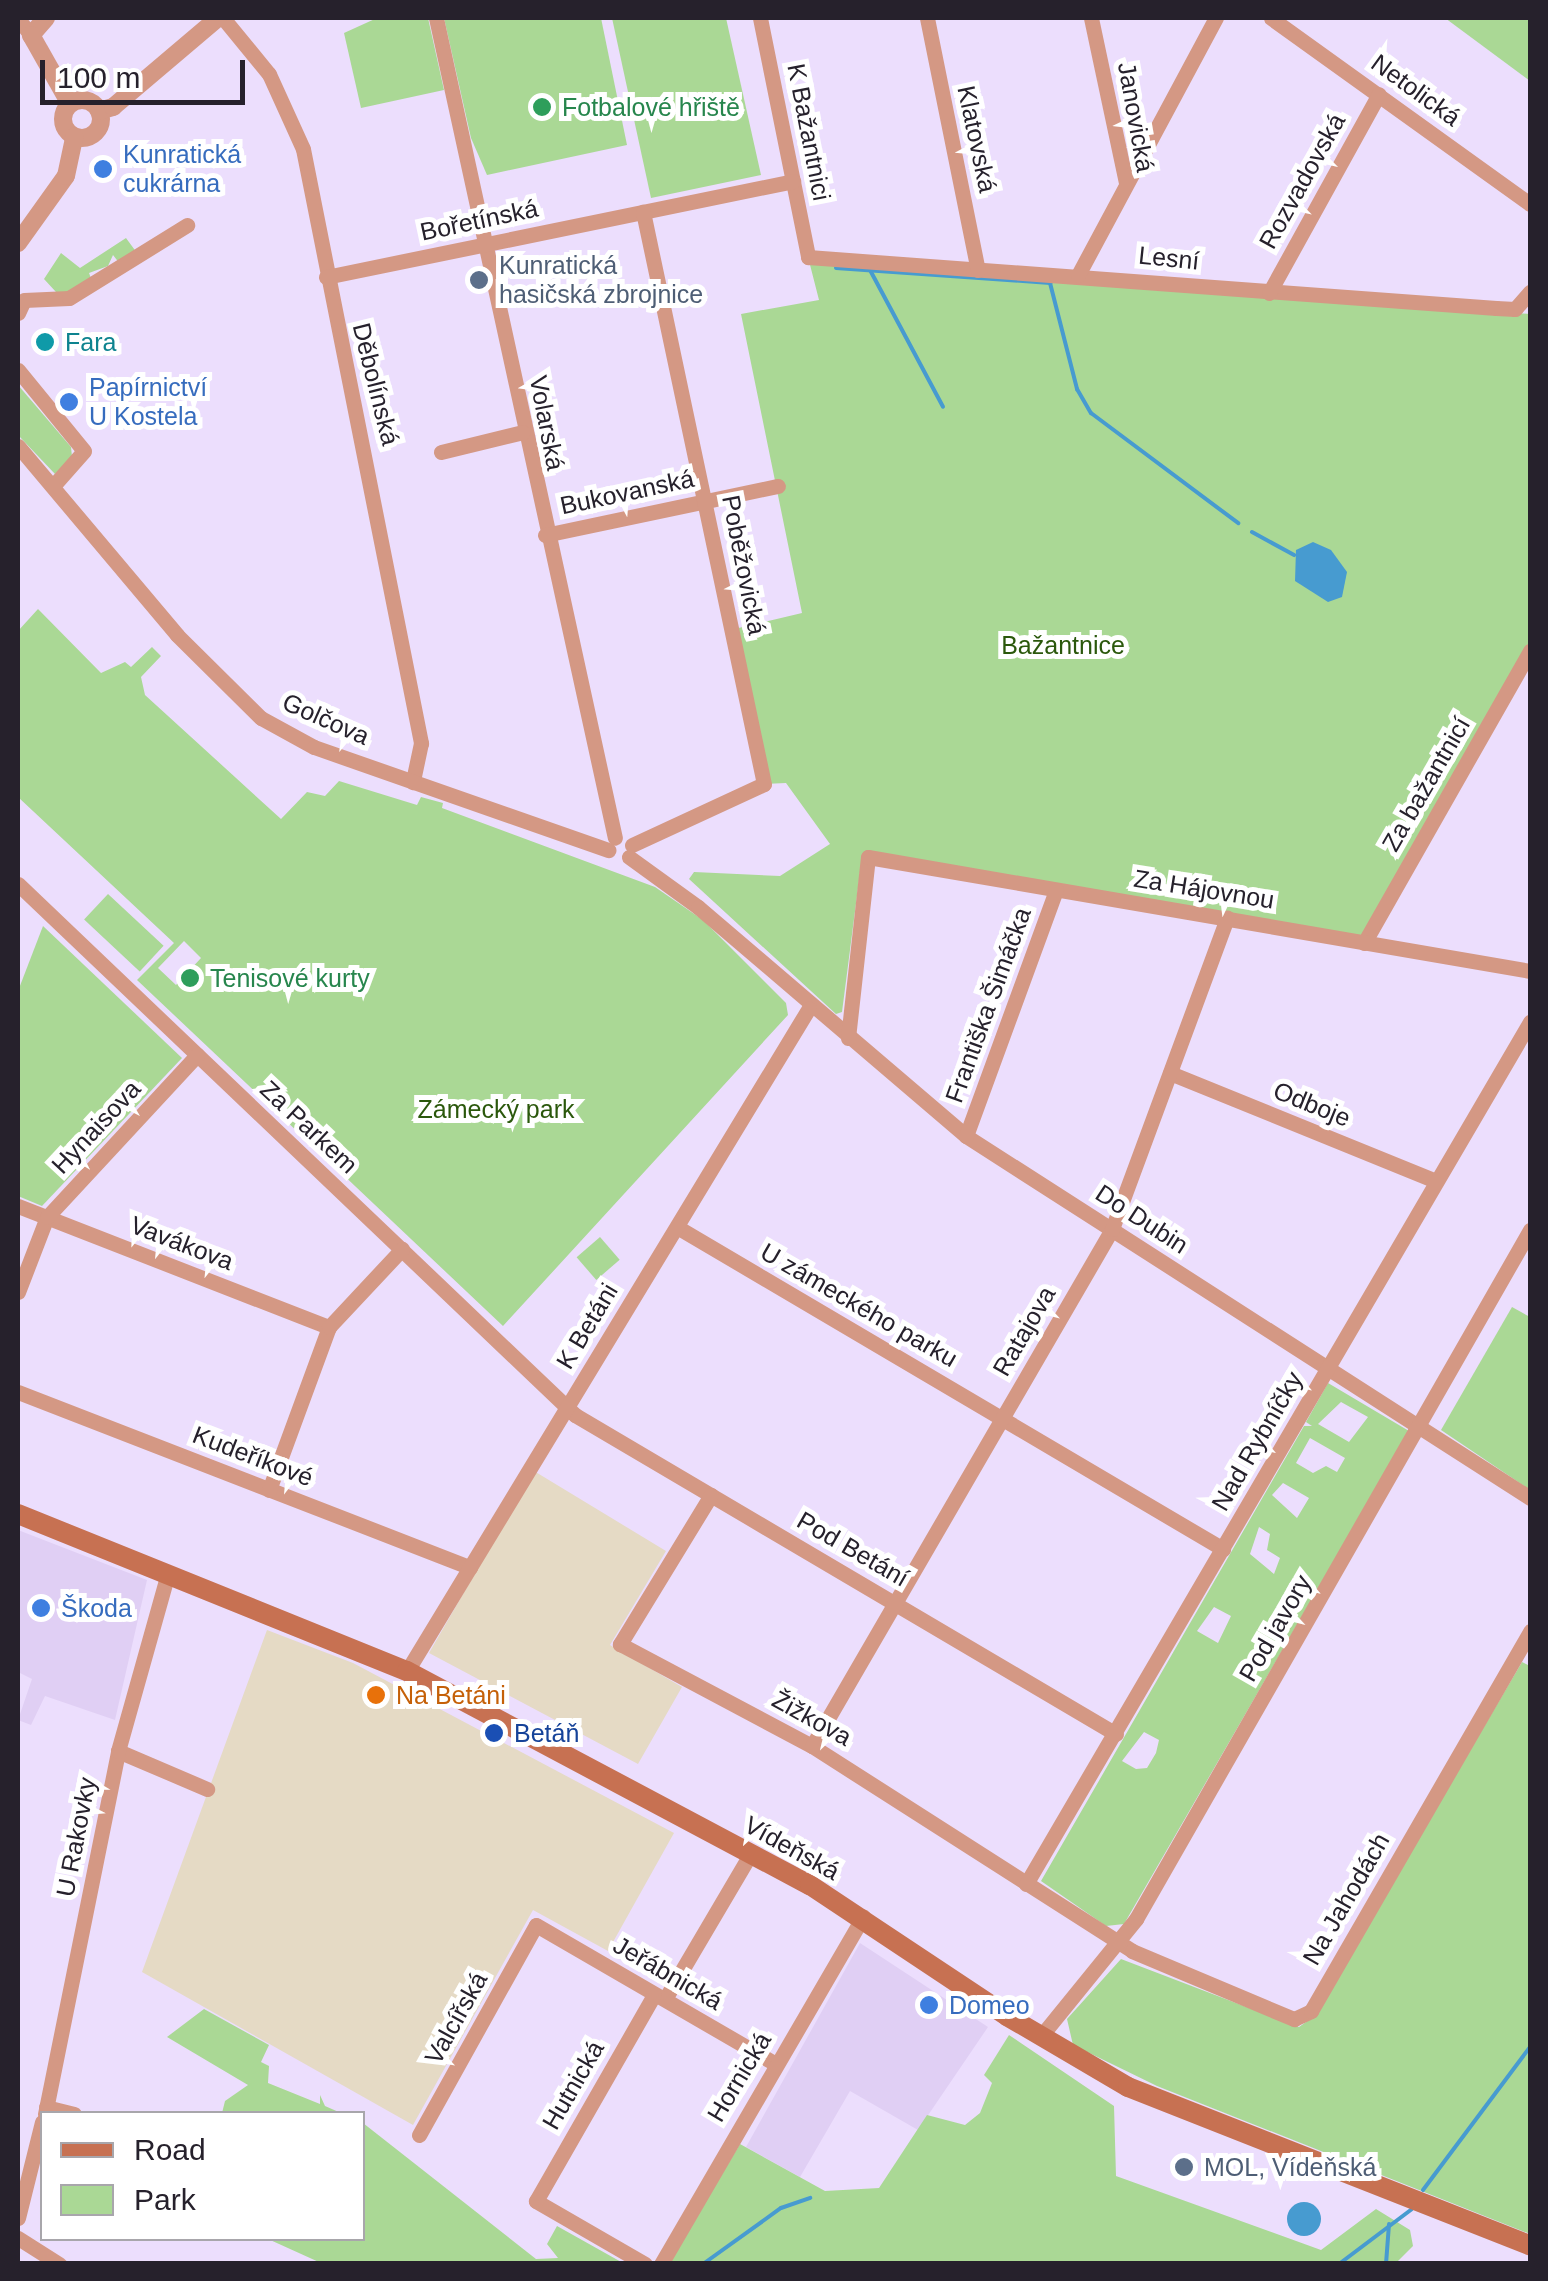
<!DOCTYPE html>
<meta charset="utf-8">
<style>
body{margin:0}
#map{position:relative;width:1548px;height:2281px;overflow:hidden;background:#ecdefd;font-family:Helvetica,sans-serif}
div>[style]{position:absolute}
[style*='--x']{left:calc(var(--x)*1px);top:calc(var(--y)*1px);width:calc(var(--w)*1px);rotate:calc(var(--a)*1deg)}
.built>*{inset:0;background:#e0cff4}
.industrial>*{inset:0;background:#e5dac5}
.green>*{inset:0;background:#aad895;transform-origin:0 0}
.water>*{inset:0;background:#479bd0}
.round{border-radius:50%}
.stream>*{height:4px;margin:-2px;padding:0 2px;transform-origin:2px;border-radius:2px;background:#479bd0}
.minor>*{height:15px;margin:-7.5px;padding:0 7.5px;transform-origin:7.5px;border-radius:7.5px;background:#d49884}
.tertiary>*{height:18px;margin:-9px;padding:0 9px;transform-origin:9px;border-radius:9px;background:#d49884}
.tertiary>.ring{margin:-9px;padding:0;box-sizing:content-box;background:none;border:18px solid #d49884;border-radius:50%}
.secondary>*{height:20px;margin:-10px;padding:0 10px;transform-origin:10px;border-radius:10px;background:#c77152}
.dots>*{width:28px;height:28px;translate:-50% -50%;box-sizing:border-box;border:5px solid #fff;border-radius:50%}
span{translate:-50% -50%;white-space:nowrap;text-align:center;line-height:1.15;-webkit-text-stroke:10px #fff;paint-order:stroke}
.street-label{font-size:25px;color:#26212c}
.leisure-label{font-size:25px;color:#27864d}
.left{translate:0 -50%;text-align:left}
.shop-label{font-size:25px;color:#366cbe}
.service-label{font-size:25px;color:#4e5e75}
.culture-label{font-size:25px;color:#0d838f}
.park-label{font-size:25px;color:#2b580c}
.food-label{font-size:25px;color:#c56008}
.transit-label{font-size:25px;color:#164399}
.frame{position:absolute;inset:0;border:20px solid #26212c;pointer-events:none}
.legend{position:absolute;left:40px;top:2111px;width:325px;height:130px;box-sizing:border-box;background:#fff;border:2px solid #a8a6ab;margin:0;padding:12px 18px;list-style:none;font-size:30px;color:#26212c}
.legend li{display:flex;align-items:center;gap:20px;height:50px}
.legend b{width:50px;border:2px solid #a8a6ab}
.scale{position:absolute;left:40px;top:60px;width:205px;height:45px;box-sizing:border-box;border:5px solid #26212c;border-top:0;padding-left:12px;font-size:30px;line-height:35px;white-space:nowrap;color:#26212c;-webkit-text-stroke:8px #fff;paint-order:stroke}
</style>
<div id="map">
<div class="built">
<div style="clip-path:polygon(18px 1530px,147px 1580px,115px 1720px,45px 1696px,31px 1725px,18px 1720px,32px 1679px,18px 1672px)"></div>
<div style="clip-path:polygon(860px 1943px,988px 2027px,918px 2130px,850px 2091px,800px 2177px,746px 2147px)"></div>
</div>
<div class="industrial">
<div style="clip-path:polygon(534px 1471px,666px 1551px,610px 1645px,682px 1687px,638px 1764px,429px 1653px)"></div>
<div style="clip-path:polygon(267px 1630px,353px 1663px,674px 1833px,608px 1951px,533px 1910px,413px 2125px,142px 1972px)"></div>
</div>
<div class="green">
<div style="clip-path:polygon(377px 18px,428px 18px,444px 90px,361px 108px,344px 33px)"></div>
<div style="clip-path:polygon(444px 18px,601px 18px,627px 145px,487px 175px,471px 138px)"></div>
<div style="clip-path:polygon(612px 18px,726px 18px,761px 175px,651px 198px)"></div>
<div style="clip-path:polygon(1445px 18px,1530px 18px,1530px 81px)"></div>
<div style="clip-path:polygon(126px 238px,137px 253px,120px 264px,113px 255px,108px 266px,89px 273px,92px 281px,68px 292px,56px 292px,44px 279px,61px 253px,80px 268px)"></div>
<div style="clip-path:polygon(808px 257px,1530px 314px,1530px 651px,1364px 943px,862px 857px,842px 1012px,836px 1014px,689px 879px,694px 872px,780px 876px,830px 844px,786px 783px,764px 784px,730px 630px,802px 613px,741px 314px,819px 300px)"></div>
<div style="clip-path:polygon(18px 385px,71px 447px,72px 457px,55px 474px,18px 435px)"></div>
<div style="clip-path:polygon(evenodd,38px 609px,101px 673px,125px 662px,131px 667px,152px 647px,161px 656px,141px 677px,145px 695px,281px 819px,307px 792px,325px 796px,339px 781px,417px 805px,421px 797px,443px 803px,442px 808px,655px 887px,703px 920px,786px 1003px,788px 1015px,503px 1326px,137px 980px,174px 943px,18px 797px,18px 631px,38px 609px,184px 941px,201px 958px,176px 985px,158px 968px,184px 941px)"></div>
<div style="left:108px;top:894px;width:76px;height:35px;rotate:43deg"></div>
<div style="clip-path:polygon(43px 926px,182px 1058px,42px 1206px,18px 1196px,18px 991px)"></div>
<div style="left:600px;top:1237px;width:30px;height:31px;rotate:49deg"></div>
<div style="clip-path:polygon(1512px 1307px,1530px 1317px,1530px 1490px,1441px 1430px)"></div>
<div style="clip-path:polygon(evenodd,1328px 1383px,1409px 1431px,1124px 1924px,1106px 1926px,1041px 1881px,1304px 1426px,1312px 1426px,1306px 1422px,1328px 1383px,1341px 1402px,1368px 1417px,1349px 1442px,1318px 1424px,1341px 1402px,1328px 1383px,1310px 1438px,1345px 1458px,1337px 1472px,1326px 1466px,1313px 1473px,1296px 1463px,1310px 1438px,1328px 1383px,1283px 1483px,1309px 1498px,1297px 1518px,1272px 1495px,1283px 1483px,1328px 1383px,1259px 1527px,1270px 1534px,1267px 1550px,1280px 1558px,1274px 1574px,1250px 1554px,1259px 1527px,1328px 1383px,1214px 1607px,1231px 1616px,1218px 1643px,1197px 1631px,1214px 1607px,1328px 1383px,1144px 1732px,1159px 1740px,1156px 1753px,1147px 1768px,1136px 1769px,1122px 1761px,1144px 1732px)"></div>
<div style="clip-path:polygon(1522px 1662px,1530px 1666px,1530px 2234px,1157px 2086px,1073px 2045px,1067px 2019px,1121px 1959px,1299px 2027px,1313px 2017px)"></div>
<div style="clip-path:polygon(204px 2009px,269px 2045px,261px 2062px,269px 2066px,268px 2083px,320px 2104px,320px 2095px,325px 2106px,341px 2113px,222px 2113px,225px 2101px,248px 2085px,167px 2037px)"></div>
<div style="clip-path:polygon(1009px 2035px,1114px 2106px,1116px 2176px,1321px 2250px,1376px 2209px,1410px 2230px,1413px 2246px,1395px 2264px,667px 2264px,740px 2144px,825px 2191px,879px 2188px,927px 2115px,965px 2125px,980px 2113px,992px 2083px,984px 2075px)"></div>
<div style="clip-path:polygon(363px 2123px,536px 2259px,558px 2258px,547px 2244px,557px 2226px,623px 2263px,321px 2263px,268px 2239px,362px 2238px)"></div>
</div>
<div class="water">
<div style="clip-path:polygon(1313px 542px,1331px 550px,1347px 572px,1342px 597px,1328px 602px,1295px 581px,1296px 550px)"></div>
<div class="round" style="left:1287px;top:2202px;width:34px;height:34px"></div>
</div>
<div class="stream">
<div style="--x:836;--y:268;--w:215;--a:4"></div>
<div style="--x:870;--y:270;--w:155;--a:61.9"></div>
<div style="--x:1049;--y:279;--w:114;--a:75.7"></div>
<div style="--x:1077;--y:389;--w:28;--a:60"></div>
<div style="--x:1091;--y:413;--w:184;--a:36.8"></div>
<div style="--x:1252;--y:532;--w:48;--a:28.7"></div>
<div style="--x:1423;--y:2190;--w:179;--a:-53.2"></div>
<div style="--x:703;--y:2264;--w:96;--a:-35.7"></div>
<div style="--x:781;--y:2208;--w:31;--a:-19"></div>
<div style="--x:1339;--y:2264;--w:91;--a:-37"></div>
<div style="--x:1386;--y:2264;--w:40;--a:-85.7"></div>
</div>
<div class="minor">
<div style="--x:223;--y:18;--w:72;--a:50.6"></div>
<div style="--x:269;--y:74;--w:82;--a:65.6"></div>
<div style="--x:303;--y:149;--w:606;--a:78.76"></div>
<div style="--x:421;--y:743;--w:40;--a:102"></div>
<div style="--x:436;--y:18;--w:839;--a:77.69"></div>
<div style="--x:760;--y:18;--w:244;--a:78.6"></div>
<div style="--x:808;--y:257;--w:690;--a:4.24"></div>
<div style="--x:1496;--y:308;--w:19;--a:3"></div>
<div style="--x:1515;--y:309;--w:23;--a:-49"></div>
<div style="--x:927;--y:18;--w:257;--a:78.6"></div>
<div style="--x:1091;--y:18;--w:168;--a:78"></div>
<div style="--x:1271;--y:18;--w:319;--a:35.7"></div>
<div style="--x:18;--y:19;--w:21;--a:51"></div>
<div style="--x:1078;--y:275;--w:292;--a:-61.8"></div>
<div style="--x:326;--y:277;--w:477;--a:-11.6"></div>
<div style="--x:1269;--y:293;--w:227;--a:-61.1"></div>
<div style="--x:18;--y:313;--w:14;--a:-65"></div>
<div style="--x:24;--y:300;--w:45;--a:-2.5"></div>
<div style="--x:69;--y:298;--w:139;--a:-31.7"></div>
<div style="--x:18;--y:370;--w:104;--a:50.8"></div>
<div style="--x:84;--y:451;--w:47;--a:131.5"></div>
<div style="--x:18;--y:446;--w:247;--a:49.9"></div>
<div style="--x:177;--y:635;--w:118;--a:44.7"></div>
<div style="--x:261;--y:718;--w:60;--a:28.7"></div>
<div style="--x:314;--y:747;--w:312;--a:19.3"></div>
<div style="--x:441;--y:452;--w:84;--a:-13.7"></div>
<div style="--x:545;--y:535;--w:238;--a:-11.9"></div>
<div style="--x:632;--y:845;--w:145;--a:-24.8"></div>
<div style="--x:764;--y:784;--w:585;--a:-101.94"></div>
<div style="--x:629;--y:857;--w:85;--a:35.9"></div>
<div style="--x:698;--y:907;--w:353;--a:40.5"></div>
<div style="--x:966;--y:1136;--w:670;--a:32.69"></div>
<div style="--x:18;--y:884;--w:770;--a:43.63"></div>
<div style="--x:575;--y:1415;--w:628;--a:30.53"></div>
<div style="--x:1364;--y:943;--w:336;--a:-60.4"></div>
<div style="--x:848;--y:1038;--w:182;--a:-83.7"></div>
<div style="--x:868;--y:857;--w:672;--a:9.77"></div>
<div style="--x:1170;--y:1073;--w:287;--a:22.1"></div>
<div style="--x:966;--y:1136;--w:262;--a:-69.9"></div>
<div style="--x:18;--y:1206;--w:334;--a:21.3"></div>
<div style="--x:677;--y:1227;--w:634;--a:30.53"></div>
<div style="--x:18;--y:1292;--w:80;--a:-68.9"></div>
<div style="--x:47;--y:1217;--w:221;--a:-47.2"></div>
<div style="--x:18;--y:1392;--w:485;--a:21.2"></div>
<div style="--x:269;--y:1490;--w:174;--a:-69.8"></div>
<div style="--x:329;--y:1327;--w:107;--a:-46.9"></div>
<div style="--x:711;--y:1495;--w:175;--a:121.4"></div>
<div style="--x:620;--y:1644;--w:217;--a:28"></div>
<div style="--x:812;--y:1746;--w:380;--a:32.6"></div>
<div style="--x:1132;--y:1951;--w:176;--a:22.8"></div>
<div style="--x:1294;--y:2019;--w:19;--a:-25"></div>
<div style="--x:1311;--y:2011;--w:439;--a:-60"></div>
<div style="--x:407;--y:1671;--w:775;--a:-58.77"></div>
<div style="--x:812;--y:1746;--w:598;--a:-59.87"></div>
<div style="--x:1112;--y:1229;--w:332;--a:-69.7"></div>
<div style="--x:118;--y:1751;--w:97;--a:23.1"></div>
<div style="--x:1026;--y:1884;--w:999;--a:-59.69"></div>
<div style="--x:665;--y:1999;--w:169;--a:-59.5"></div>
<div style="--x:1041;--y:2036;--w:151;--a:-50.9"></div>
<div style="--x:1136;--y:1919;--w:794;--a:-60.24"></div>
<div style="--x:46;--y:2107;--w:29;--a:14"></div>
<div style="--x:45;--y:2114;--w:370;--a:-78.6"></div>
<div style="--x:118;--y:1751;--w:185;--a:-74.3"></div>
<div style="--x:419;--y:2135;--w:240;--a:-60.9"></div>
<div style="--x:536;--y:1925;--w:277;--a:30.1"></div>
<div style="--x:18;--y:2218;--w:99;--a:-76"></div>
<div style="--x:18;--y:2238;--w:49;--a:32.4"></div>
<div style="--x:645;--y:2264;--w:126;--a:-150"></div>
<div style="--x:536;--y:2201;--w:237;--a:-60.2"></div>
<div style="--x:661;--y:2264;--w:402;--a:-59.8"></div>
</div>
<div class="tertiary">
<div style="--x:46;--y:18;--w:23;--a:131"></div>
<div style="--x:31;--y:35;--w:79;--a:60.5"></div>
<div class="ring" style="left:63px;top:100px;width:20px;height:20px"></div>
<div style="--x:99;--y:111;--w:15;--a:-16"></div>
<div style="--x:113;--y:107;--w:138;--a:-40.3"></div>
<div style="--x:18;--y:243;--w:82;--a:-54.4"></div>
<div style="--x:66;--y:176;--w:40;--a:-78"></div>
</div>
<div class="secondary">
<div style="--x:18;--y:1514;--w:419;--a:22"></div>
<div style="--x:407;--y:1671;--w:456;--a:28"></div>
<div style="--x:810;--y:1885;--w:237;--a:33.6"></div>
<div style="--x:1007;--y:2016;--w:140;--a:30.4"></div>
<div style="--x:1128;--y:2087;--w:432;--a:21.5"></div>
</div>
<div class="dots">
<div style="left:542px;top:107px;background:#2e9e5b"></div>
<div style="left:103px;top:169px;background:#3f7fe0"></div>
<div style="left:479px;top:280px;background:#5c6f8a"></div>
<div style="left:45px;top:342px;background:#0f9aa8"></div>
<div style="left:69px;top:402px;background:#3f7fe0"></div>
<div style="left:190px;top:978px;background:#2e9e5b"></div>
<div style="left:41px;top:1608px;background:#3f7fe0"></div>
<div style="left:376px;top:1695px;background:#e8710a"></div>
<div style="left:494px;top:1733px;background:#1a4fb4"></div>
<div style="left:929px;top:2005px;background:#3f7fe0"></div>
<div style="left:1184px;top:2167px;background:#5c6f8a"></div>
</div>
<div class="street-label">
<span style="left:1416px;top:90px;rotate:36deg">Netolická</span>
<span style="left:1136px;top:117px;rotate:80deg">Janovická</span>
<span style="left:809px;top:132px;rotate:79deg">K Bažantnici</span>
<span style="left:977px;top:139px;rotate:78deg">Klatovská</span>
<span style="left:1302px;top:181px;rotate:-61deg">Rozvadovská</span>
<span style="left:479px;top:220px;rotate:-12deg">Bořetínská</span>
<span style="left:1169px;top:258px;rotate:6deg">Lesní</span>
<span style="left:376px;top:384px;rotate:76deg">Děbolínská</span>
<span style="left:547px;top:423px;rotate:79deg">Volarská</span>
<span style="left:627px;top:492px;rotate:-12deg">Bukovanská</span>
<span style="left:744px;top:565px;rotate:79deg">Poběžovická</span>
<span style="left:326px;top:719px;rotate:24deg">Golčova</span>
<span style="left:1426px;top:784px;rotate:-60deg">Za bažantnicí</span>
<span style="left:1204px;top:889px;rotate:9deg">Za Hájovnou</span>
<span style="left:988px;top:1005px;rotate:-70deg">Františka Šimáčka</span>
<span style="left:1312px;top:1104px;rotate:22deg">Odboje</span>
<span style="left:96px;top:1127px;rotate:-47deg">Hynaisova</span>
<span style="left:309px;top:1127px;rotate:43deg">Za Parkem</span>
<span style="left:1142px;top:1219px;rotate:33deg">Do Dubin</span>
<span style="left:182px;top:1243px;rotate:21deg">Vavákova</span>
<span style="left:859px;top:1305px;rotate:30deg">U zámeckého parku</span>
<span style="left:587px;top:1326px;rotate:-59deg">K Betáni</span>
<span style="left:1024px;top:1331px;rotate:-60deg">Ratajova</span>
<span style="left:1257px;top:1441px;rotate:-60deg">Nad Rybníčky</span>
<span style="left:253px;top:1456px;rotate:21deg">Kudeříkové</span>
<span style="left:853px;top:1549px;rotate:30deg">Pod Betání</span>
<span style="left:1275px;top:1628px;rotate:-60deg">Pod javory</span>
<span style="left:812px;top:1718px;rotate:29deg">Žižkova</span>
<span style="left:76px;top:1837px;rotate:-79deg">U Rakovky</span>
<span style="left:792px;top:1848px;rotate:29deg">Vídeňská</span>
<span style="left:1346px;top:1899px;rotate:-60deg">Na Jahodách</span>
<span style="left:668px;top:1973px;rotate:30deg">Jeřábnická</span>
<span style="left:456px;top:2018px;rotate:-61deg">Valcířská</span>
<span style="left:739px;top:2077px;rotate:-59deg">Hornická</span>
<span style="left:573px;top:2085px;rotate:-60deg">Hutnická</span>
</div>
<div class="leisure-label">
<span class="left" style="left:562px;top:107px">Fotbalové hřiště</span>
<span class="left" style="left:210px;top:978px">Tenisové kurty</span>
</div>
<div class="shop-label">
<span class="left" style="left:123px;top:169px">Kunratická<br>cukrárna</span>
<span class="left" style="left:89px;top:402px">Papírnictví<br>U Kostela</span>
<span class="left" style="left:61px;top:1608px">Škoda</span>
<span class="left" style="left:949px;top:2005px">Domeo</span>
</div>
<div class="service-label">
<span class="left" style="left:499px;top:280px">Kunratická<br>hasičská zbrojnice</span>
<span class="left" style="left:1204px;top:2167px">MOL, Vídeňská</span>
</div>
<div class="culture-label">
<span class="left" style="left:65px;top:342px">Fara</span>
</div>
<div class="park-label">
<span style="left:1063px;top:645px">Bažantnice</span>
<span style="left:496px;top:1109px">Zámecký park</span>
</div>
<div class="food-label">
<span class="left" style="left:396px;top:1695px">Na Betáni</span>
</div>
<div class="transit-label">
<span class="left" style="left:514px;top:1733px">Betáň</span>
</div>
<div class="frame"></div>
<ul class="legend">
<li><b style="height:12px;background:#c77152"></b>Road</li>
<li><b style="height:28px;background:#aad895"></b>Park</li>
</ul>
<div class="scale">100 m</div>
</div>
